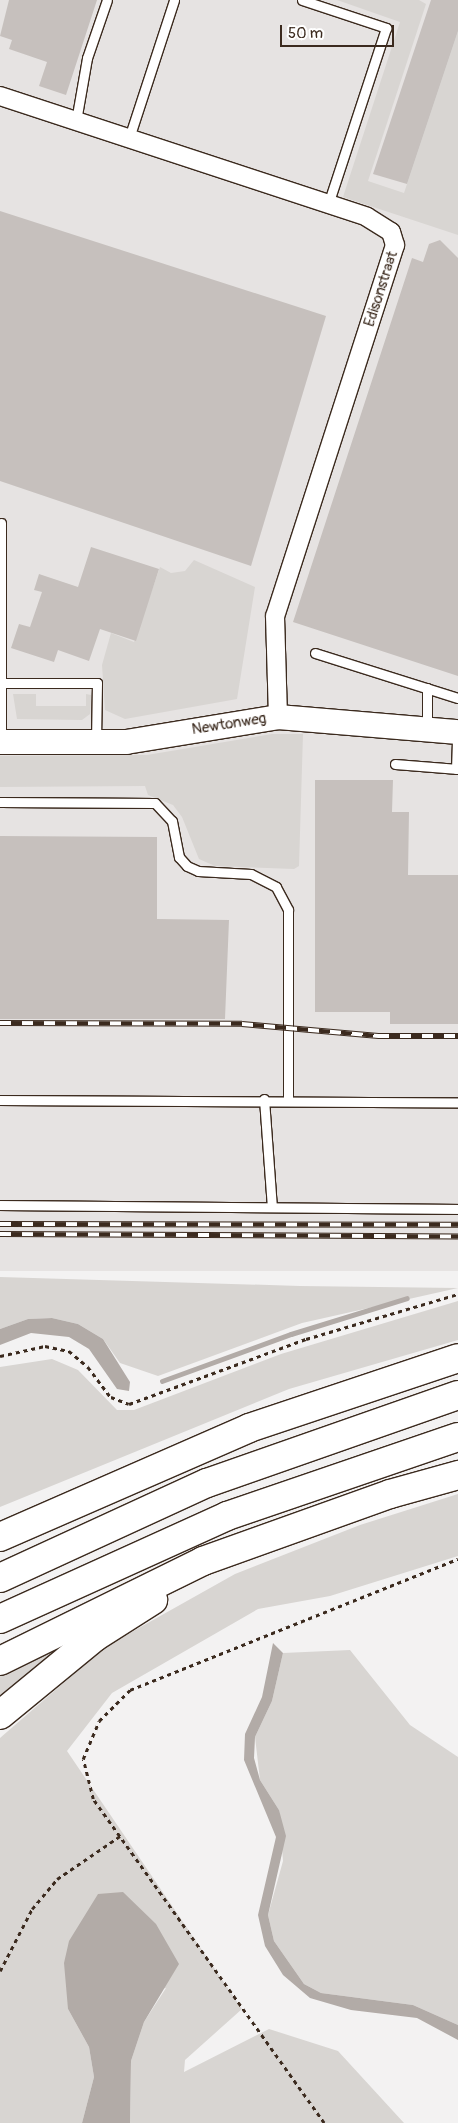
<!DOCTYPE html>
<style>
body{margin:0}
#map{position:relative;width:458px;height:2123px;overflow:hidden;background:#f3f2f2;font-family:Pangolin,sans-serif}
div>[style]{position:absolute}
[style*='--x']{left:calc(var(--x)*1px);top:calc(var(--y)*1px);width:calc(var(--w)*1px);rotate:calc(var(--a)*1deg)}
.built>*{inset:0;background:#e6e3e2;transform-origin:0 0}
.green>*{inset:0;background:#d8d5d2}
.water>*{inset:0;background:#b2aba7}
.stream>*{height:4.5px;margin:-2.25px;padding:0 2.25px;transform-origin:2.25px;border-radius:2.25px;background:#b2aba7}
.building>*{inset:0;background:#c6c0bd}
.path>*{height:2.5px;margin-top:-1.25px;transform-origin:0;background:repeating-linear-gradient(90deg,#3b2a1e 0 4px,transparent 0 8px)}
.roads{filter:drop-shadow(1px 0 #3b2a1e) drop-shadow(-1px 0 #3b2a1e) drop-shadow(0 1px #3b2a1e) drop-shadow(0 -1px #3b2a1e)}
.lane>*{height:9px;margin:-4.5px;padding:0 4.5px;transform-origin:4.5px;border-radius:4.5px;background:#fff}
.street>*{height:18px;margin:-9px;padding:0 9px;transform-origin:9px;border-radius:9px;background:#fff}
.secondary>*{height:24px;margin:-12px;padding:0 12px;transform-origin:12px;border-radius:12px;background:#fff}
.highway>*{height:28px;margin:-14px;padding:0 14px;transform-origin:14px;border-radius:14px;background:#fff}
.rail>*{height:5.5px;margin-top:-2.75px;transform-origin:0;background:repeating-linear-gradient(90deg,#fff 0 11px,#3b2a1e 0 22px);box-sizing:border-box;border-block:1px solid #3b2a1e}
span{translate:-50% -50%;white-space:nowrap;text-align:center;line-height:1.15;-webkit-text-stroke:4px #fff;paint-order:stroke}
.street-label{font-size:15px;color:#3b2a1e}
.scale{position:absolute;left:280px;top:25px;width:114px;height:22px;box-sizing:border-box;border:2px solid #3b2a1e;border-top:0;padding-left:6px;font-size:15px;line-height:18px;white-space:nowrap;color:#3b2a1e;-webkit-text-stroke:4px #fff;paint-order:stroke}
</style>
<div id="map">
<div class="built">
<div style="left:0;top:0;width:458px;height:1271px"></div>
</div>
<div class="green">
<div style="clip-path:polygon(337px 0,419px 0,426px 4px,368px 181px,404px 193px,458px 31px,458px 235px,343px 197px,400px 22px)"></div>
<div style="clip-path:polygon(194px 560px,255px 587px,237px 699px,125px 719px,105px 710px,102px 665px,111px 633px,134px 642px,160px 567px,171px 573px,185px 571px)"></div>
<div style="clip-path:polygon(13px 694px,36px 694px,36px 706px,86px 706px,86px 694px,91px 695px,90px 714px,82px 720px,17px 719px)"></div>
<div style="clip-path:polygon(272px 734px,303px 734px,299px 866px,294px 869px,215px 866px,199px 859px,182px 817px,173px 805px,148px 795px,145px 786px,0 787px,0 756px,147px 755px)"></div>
<div style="clip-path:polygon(0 1277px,300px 1286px,458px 1288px,302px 1323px,158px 1376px,120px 1363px,103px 1339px,78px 1324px,52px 1318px,28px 1319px,0 1329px)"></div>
<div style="clip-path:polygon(458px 1301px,458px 1340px,289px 1389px,0 1507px,0 1367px,52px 1359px,78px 1370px,117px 1410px,134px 1410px,281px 1354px)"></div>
<div style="clip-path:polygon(458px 1494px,458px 1556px,330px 1596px,258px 1609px,112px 1693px,67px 1751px,242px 2009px,185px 2060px,184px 2072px,269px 2029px,338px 2051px,404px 2123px,130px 2123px,131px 2061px,144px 2022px,166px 1988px,68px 2009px,89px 2047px,94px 2077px,82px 2123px,0 2123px,0 1738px,105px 1647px,235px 1574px,360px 1525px)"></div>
<div style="clip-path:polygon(92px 1627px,0 1708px,0 1675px)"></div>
<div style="clip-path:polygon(350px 1650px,410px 1725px,458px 1757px,458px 2025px,413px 2005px,321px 1993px,304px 1984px,274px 1941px,268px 1915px,283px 1861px,279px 1810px,260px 1780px,255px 1737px,272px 1701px,283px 1653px)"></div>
</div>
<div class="water">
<div style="clip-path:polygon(52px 1318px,78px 1324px,103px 1339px,130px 1382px,129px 1391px,117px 1389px,89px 1349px,69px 1337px,31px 1333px,0 1345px,0 1329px,28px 1319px)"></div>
<div style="clip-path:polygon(273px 1643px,283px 1653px,272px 1701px,255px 1737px,254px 1758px,260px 1780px,279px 1810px,286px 1836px,268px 1915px,274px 1941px,304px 1984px,321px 1993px,413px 2005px,458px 2025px,458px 2040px,417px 2018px,351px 2010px,310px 1998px,283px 1975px,265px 1946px,258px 1915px,276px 1837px,244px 1760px,245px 1734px,262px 1697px)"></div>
<div style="clip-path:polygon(123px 1892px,156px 1924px,179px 1964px,144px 2022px,131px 2061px,130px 2123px,82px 2123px,94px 2077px,89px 2047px,68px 2009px,64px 1963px,69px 1941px,98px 1894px)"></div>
</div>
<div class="stream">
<div style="--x:162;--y:1381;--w:137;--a:-20"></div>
<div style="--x:291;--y:1334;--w:121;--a:-17.2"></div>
</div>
<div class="building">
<div style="clip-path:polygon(9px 0,97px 0,66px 95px,39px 86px,47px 62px,9px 49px,12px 40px,0 36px)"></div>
<div style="clip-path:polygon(431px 0,458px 0,458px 31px,407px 184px,373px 174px)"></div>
<div style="clip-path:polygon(0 211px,326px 316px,251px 566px,0 481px)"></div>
<div style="clip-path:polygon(440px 240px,458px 258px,458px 676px,293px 622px,412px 258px,423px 262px,429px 244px)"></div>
<div style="clip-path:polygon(91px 547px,159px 569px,136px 641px,100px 629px,89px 661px,58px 650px,54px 662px,11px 648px,19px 624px,30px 627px,42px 592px,34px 590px,39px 574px,78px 587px)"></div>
<div style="clip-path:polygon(315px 780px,393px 780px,392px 812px,409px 812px,408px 875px,458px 875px,458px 1024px,390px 1024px,390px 1012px,315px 1012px)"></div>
<div style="clip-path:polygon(0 836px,157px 837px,157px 919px,229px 920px,225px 1019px,0 1019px)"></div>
</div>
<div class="path">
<div style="--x:0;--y:1356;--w:46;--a:-12.5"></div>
<div style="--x:45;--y:1346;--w:25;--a:12"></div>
<div style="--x:69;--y:1351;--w:25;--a:40"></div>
<div style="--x:88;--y:1367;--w:38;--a:53"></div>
<div style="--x:111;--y:1397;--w:19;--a:21"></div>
<div style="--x:129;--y:1404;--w:189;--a:-20.2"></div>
<div style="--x:306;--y:1339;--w:159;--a:-16.5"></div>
<div style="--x:0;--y:1971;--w:70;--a:-62.7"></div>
<div style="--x:32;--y:1909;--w:39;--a:-50"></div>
<div style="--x:57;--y:1879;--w:76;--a:-34.3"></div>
<div style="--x:324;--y:2123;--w:398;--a:-125.5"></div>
<div style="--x:93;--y:1799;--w:41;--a:-104"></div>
<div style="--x:83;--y:1759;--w:41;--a:-67.2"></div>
<div style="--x:99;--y:1721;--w:44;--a:-45"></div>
<div style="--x:130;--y:1690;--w:353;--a:-21.8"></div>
</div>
<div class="roads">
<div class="lane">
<div style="--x:302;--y:0;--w:89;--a:18.4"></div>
<div style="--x:386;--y:28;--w:185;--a:108.2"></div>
<div style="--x:76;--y:121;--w:64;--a:-80.1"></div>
<div style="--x:87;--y:58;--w:61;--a:-71"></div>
<div style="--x:129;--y:138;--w:145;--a:-71.9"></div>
<div style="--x:1;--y:523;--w:219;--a:90"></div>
<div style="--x:315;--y:653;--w:150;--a:17.5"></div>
<div style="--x:1;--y:683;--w:96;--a:0"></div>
<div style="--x:97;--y:683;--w:58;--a:91"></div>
<div style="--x:427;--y:728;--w:40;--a:-90"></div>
<div style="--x:395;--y:764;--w:63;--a:4.5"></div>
<div style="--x:456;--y:769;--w:37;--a:-88"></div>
<div style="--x:0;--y:802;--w:155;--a:0.4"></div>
<div style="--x:155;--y:803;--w:25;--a:47"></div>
<div style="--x:172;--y:821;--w:37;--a:79"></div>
<div style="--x:179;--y:857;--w:12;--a:48"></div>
<div style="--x:187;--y:866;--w:12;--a:24"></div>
<div style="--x:198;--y:871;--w:53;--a:3.2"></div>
<div style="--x:251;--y:874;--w:28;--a:27"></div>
<div style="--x:276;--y:887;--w:26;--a:62"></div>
<div style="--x:288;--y:910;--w:189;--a:90"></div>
<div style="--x:264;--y:1099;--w:108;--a:85.8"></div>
<div style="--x:0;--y:1100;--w:458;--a:0.3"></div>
<div style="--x:0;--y:1205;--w:458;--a:0.5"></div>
</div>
<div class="street">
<div style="--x:0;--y:96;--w:386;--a:18.2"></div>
<div style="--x:367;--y:217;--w:28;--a:32"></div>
<div style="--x:391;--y:232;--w:14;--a:73"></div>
<div style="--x:395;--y:245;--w:390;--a:107.9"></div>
<div style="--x:275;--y:616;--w:101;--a:88.3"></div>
</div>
<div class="secondary">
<div style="--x:0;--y:742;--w:126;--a:0"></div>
<div style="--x:126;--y:742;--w:154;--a:-9.3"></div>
<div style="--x:278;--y:717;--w:181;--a:4.8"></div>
</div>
<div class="highway">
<div style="--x:0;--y:1537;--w:272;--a:-23.6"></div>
<div style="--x:249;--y:1428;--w:220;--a:-18.5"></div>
<div style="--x:0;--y:1578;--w:228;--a:-24.7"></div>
<div style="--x:207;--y:1483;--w:266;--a:-19.3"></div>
<div style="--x:0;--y:1619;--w:249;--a:-24.4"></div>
<div style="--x:227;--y:1516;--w:244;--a:-18.9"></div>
<div style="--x:0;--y:1661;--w:226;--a:-26.2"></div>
<div style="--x:203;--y:1561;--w:199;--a:-19.7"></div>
<div style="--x:390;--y:1494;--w:71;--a:-15.6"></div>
<div style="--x:0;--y:1715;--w:123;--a:-39.4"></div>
<div style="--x:95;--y:1637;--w:69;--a:-32.5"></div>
</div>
</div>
<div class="rail">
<div style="--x:0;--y:1023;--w:242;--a:0.2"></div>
<div style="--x:242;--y:1024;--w:137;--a:5"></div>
<div style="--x:378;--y:1036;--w:80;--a:0"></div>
<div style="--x:0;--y:1224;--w:458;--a:0.1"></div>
<div style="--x:0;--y:1234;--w:458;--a:0.3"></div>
</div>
<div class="street-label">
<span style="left:381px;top:289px;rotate:-72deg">Edisonstraat</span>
<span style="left:229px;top:724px;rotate:-9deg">Newtonweg</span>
</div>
<div class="scale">50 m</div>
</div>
